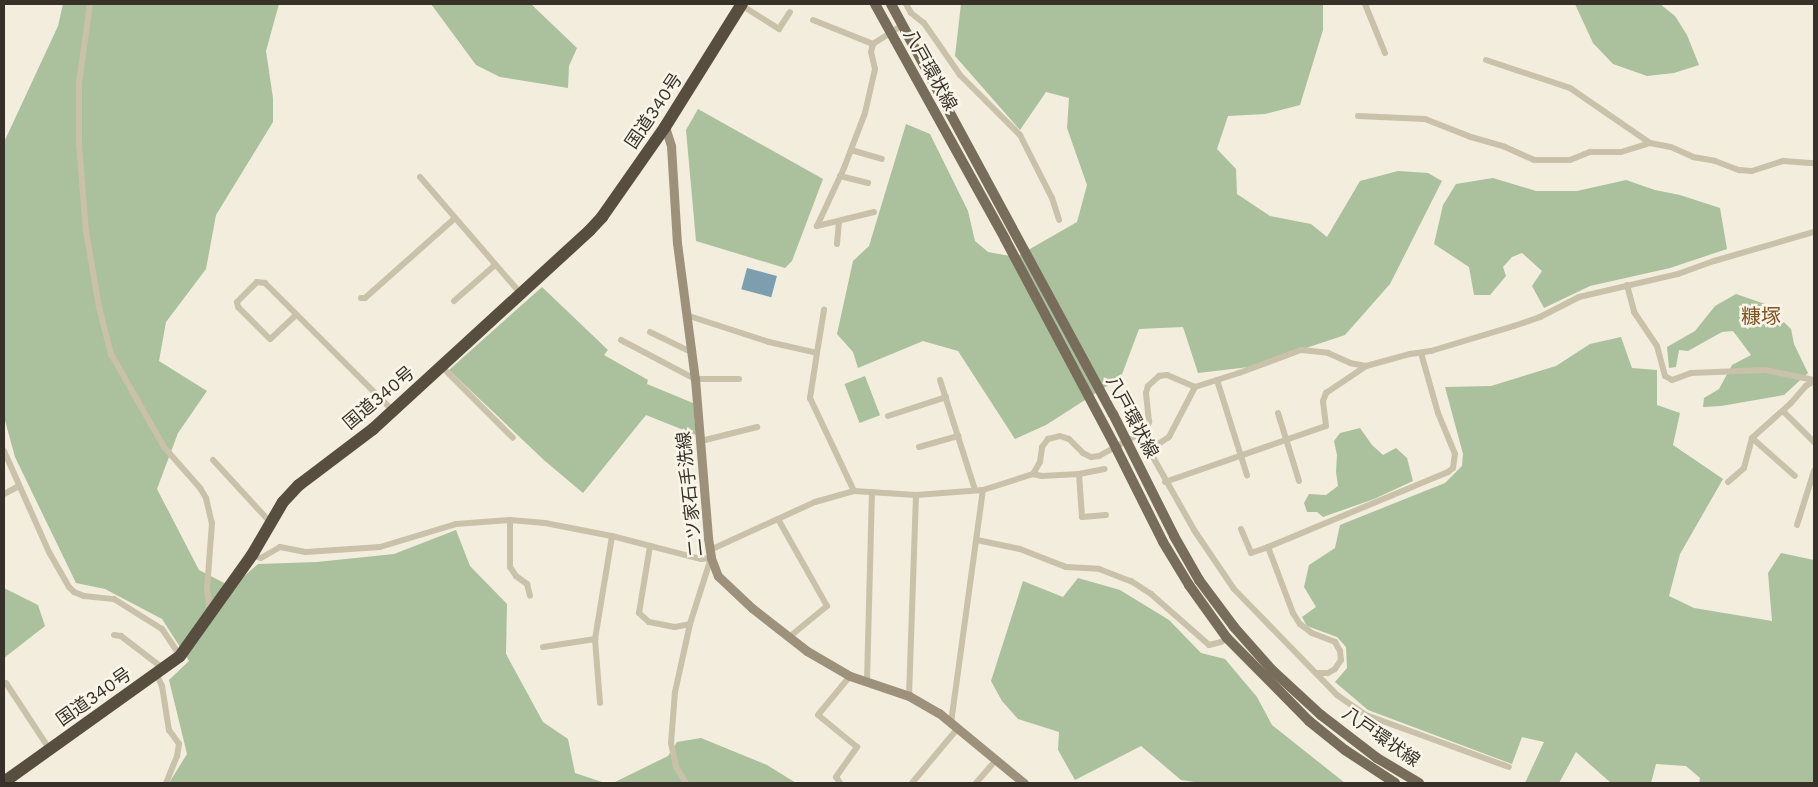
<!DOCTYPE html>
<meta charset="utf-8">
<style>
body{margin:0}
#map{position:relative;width:1818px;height:787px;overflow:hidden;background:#f2eddd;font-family:"Work Sans","Noto Sans JP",sans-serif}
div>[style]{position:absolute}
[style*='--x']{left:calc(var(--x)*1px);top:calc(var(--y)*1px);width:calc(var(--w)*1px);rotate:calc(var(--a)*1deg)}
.green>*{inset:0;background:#abc09d;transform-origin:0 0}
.water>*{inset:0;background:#7d9eae;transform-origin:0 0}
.street>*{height:6px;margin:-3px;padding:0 3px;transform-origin:3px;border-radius:3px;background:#c9c1a9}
.secondary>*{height:9px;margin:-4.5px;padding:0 4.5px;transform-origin:4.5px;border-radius:4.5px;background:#9d917b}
.primary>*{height:10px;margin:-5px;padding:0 5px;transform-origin:5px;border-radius:5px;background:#786d5a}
.highway>*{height:12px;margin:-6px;padding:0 6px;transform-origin:6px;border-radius:6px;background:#574e40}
span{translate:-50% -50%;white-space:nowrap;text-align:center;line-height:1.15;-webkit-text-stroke:5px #f9f6e9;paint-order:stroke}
.street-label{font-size:18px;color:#373129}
.quarter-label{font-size:20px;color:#835524}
.frame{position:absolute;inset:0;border:5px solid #373129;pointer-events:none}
</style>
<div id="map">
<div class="green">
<div style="clip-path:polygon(63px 4px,279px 4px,266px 51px,273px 98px,273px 122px,216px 215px,206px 269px,166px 322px,159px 361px,207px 391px,178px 433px,157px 489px,199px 570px,232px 587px,258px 564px,317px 562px,394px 554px,456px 530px,470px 566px,507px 604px,506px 654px,543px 722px,568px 739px,575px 773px,605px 783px,169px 783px,187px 754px,169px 680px,189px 661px,162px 619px,105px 589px,76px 583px,15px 457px,4px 417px,5px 140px,58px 26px)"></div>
<div style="clip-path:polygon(431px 4px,531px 4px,577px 48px,569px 66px,568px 88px,500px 77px,476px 65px)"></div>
<div style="clip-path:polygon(961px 4px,1323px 4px,1323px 30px,1300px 105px,1265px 114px,1228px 116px,1217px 149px,1236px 169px,1237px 194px,1270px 216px,1311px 224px,1327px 237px,1360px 181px,1398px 171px,1428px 173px,1442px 181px,1390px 284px,1345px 335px,1249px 367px,1198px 373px,1183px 327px,1139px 329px,1121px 377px,1046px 425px,1015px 439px,958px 351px,923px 341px,858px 368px,853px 352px,837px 334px,853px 261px,869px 246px,906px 124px,930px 134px,968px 211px,975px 241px,988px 252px,1016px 257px,1077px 222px,1087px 185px,1067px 128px,1069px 98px,1046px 92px,1020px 130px,955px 56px)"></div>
<div style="clip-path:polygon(1575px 4px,1660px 4px,1675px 16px,1687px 35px,1699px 65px,1674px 73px,1647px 76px,1613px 64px,1593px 43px)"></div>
<div style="clip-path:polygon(698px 109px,823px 179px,792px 261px,785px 268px,696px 241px,686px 130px)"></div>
<div style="clip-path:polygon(1493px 178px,1536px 191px,1577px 191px,1626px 180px,1655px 190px,1680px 195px,1720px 208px,1727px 249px,1670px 268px,1590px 286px,1544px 308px,1532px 286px,1542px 271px,1522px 253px,1512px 257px,1503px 267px,1506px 276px,1490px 295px,1474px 295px,1469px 267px,1434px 244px,1443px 205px,1456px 184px)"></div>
<div style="clip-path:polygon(542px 287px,608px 350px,604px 355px,648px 380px,647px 384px,693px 403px,696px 435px,646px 415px,583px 493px,545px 461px,449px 370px)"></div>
<div style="clip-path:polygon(1736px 294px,1765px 304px,1791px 329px,1794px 344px,1808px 373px,1784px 395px,1721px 406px,1703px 407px,1704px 398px,1719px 389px,1732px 365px,1751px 355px,1733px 331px,1722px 332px,1688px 351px,1679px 350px,1676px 367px,1669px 368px,1667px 347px,1695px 331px,1715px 306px)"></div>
<div style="clip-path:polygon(1621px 337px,1632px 368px,1657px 370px,1657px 405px,1680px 413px,1673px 445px,1723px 479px,1680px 554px,1669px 596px,1694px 608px,1772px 621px,1768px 573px,1781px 553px,1814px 560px,1814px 783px,1699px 783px,1700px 778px,1686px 766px,1656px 764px,1651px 783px,1611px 783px,1576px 752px,1559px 783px,1525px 783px,1544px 742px,1522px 737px,1512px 764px,1368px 710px,1335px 682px,1347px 668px,1346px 647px,1337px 637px,1307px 626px,1302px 617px,1316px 607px,1304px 587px,1309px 565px,1335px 548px,1340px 525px,1445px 483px,1462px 466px,1463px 454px,1445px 387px,1491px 386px,1556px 366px,1590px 344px)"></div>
<div style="left:865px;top:376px;width:42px;height:22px;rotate:69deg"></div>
<div style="clip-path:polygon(1360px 428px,1372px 445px,1383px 455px,1396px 448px,1407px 458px,1413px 481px,1374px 499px,1323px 517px,1317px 512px,1307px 512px,1304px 503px,1309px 494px,1326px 495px,1338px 486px,1336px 472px,1337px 455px,1334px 441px,1340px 433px)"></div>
<div style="clip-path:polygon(1078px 578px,1120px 590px,1169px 620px,1201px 653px,1225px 659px,1257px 697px,1272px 725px,1345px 783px,1201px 783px,1181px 780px,1141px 746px,1075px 780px,1058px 750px,1059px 732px,1018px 719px,1002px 701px,991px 681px,1023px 581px,1063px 597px)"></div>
<div style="clip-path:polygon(4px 588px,38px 605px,45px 626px,4px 658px)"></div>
<div style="clip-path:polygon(701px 738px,767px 765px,796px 783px,613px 783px,668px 756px,677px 742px)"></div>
</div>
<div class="water">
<div style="left:747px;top:268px;width:31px;height:22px;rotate:15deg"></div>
</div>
<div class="street">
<div style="--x:90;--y:4;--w:80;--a:97.9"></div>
<div style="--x:79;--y:83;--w:61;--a:90"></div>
<div style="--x:79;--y:144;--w:87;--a:85.4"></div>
<div style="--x:86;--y:231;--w:77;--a:80.3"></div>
<div style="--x:99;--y:307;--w:49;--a:75.7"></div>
<div style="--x:111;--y:354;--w:107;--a:60.3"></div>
<div style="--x:164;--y:447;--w:55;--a:48.7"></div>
<div style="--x:200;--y:488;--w:12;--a:59"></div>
<div style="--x:206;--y:498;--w:26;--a:77"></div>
<div style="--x:212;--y:523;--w:67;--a:94.3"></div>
<div style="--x:207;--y:590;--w:14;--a:82"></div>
<div style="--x:209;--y:604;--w:7;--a:56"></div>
<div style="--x:906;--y:4;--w:10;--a:61"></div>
<div style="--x:911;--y:13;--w:16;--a:38"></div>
<div style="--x:924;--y:23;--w:63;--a:55.3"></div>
<div style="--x:960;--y:75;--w:85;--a:45"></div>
<div style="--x:1020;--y:135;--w:71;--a:63.1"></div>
<div style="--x:1052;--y:198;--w:23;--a:72"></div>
<div style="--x:1365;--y:4;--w:53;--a:67.8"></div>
<div style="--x:741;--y:5;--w:45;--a:32.3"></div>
<div style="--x:779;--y:29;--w:20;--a:-57"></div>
<div style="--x:813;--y:20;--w:65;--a:21.8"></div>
<div style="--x:1486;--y:60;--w:89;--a:18.4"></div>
<div style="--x:1570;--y:88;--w:97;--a:34.5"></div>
<div style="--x:1358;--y:116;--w:67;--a:2.6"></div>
<div style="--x:1425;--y:119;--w:49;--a:21.4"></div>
<div style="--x:1471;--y:137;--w:35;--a:16"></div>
<div style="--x:1505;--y:147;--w:32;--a:24"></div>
<div style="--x:1534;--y:160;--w:36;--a:0"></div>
<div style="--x:1570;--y:160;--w:22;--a:-22"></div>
<div style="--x:1590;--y:152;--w:31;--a:0"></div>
<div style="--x:1621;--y:152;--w:30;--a:-17"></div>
<div style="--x:1650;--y:143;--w:21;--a:11"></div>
<div style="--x:1671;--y:147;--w:24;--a:24"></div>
<div style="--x:1693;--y:157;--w:22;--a:10"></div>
<div style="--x:1715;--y:161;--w:26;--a:21"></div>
<div style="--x:1739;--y:170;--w:13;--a:4"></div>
<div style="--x:1752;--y:171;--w:33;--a:-18"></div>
<div style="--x:1783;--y:161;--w:31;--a:4"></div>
<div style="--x:851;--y:150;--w:32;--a:16"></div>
<div style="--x:840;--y:176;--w:29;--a:14"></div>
<div style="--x:420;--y:177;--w:155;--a:49.2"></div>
<div style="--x:874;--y:212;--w:59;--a:166.2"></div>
<div style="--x:817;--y:226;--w:64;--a:-65"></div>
<div style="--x:844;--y:168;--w:59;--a:-69.1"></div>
<div style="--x:865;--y:113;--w:45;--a:-77.2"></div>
<div style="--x:875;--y:69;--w:17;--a:-103"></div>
<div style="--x:871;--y:52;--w:8;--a:-76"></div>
<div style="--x:873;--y:44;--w:35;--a:-33"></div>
<div style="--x:837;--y:244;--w:23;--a:-85"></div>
<div style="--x:1627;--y:285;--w:28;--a:75"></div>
<div style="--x:1634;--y:312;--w:41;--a:55.9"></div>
<div style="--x:1657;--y:346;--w:31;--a:75"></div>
<div style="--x:1665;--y:376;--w:8;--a:30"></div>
<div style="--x:1672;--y:380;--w:20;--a:-20"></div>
<div style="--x:1691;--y:373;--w:74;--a:-2.3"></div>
<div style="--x:1765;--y:370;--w:50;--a:11.5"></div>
<div style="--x:361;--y:298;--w:4;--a:0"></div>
<div style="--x:365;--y:298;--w:120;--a:-41.6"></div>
<div style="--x:454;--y:301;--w:55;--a:-41.3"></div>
<div style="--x:296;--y:315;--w:35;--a:137"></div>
<div style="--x:270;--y:339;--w:45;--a:-135"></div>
<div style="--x:238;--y:307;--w:5;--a:-101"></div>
<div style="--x:237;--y:302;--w:28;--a:-45"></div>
<div style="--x:257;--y:282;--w:8;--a:7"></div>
<div style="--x:265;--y:283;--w:181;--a:45"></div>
<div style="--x:686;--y:315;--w:87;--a:18"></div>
<div style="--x:769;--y:342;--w:49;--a:12.9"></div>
<div style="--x:817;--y:353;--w:46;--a:98.8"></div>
<div style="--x:810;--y:398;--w:103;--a:64.7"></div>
<div style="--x:650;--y:332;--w:46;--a:26"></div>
<div style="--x:621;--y:340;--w:84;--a:27.8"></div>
<div style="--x:695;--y:379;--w:44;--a:0"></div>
<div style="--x:817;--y:353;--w:44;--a:-80.8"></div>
<div style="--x:442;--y:367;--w:100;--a:45"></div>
<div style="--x:940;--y:380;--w:115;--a:72.3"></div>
<div style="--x:1217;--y:380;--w:100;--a:72.5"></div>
<div style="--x:1195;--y:387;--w:56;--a:117.5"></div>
<div style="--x:1169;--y:437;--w:24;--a:147"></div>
<div style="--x:1149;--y:450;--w:92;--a:60.6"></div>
<div style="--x:1194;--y:530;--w:71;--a:55.9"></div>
<div style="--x:1234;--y:589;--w:148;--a:45.8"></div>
<div style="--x:1337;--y:695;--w:35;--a:35"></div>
<div style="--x:1366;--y:715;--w:152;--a:20"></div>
<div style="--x:1783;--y:411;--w:44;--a:45"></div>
<div style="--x:1278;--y:413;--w:71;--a:72.8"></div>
<div style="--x:888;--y:416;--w:61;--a:-18.1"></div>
<div style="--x:1752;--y:438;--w:57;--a:41.5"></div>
<div style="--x:701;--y:441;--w:58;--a:-14"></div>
<div style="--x:919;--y:447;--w:41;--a:-15.8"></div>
<div style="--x:4;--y:451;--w:111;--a:66"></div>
<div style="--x:49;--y:552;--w:40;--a:60.3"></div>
<div style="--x:69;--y:587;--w:7;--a:45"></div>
<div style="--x:74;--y:592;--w:11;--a:22"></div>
<div style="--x:84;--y:596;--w:30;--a:6"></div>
<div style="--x:114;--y:599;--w:57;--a:32"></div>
<div style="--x:162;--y:629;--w:32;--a:56"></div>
<div style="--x:213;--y:460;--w:84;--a:47.4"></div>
<div style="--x:1033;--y:474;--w:14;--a:-60"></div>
<div style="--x:1040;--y:462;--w:15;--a:-82"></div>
<div style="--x:1042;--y:447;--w:10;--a:-53"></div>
<div style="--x:1048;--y:439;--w:12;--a:-14"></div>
<div style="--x:1060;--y:436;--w:9;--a:18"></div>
<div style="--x:1069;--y:439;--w:20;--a:45"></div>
<div style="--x:1083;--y:453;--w:9;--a:27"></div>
<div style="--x:1091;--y:457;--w:8;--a:-7"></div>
<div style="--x:1099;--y:456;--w:54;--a:-29"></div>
<div style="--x:1146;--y:430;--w:9;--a:-69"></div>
<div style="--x:1149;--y:422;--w:29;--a:-96"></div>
<div style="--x:1146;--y:393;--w:7;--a:-74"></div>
<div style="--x:1148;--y:386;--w:15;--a:-42"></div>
<div style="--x:1159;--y:376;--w:8;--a:-7"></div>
<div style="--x:1167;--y:375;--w:30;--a:23"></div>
<div style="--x:1195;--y:387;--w:46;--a:-17.7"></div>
<div style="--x:1239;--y:373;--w:66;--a:-20.4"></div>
<div style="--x:1301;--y:350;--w:27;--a:6"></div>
<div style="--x:1328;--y:353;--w:24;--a:24"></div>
<div style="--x:1350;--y:363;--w:16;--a:11"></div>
<div style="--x:1079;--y:474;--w:43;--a:86"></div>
<div style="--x:1082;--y:517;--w:24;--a:-5"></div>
<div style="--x:1165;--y:482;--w:170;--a:-19.2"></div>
<div style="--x:1326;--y:426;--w:25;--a:-97"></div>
<div style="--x:1323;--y:401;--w:9;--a:-69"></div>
<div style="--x:1326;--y:393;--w:48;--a:-34"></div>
<div style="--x:1366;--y:366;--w:46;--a:-15.3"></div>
<div style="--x:1410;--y:354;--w:21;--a:-8"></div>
<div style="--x:1431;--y:351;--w:87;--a:-16.8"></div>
<div style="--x:1514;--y:326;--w:28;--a:-19"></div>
<div style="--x:1540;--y:317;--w:44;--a:-27.1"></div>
<div style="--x:1579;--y:297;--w:102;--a:-13.1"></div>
<div style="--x:1678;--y:274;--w:38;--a:-20"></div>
<div style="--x:1714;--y:261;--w:104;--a:-16.2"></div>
<div style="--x:1728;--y:482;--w:21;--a:-41"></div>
<div style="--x:1744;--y:468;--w:31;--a:-75"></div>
<div style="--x:1752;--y:438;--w:52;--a:-41.9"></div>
<div style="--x:1791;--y:403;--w:23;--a:-49"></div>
<div style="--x:1806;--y:386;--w:9;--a:-32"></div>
<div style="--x:4;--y:494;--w:17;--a:-28"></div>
<div style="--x:778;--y:519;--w:100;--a:60.6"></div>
<div style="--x:827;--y:606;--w:50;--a:140.6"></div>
<div style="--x:510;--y:520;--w:47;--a:90"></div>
<div style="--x:510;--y:567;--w:11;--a:56"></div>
<div style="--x:516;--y:576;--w:14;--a:36"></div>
<div style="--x:527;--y:584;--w:12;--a:76"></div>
<div style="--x:1797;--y:525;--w:57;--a:-72.5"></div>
<div style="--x:1241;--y:529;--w:26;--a:67"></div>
<div style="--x:1251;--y:553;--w:18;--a:-19"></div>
<div style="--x:1268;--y:547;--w:195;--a:-22.6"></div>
<div style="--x:1448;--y:472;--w:6;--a:-39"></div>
<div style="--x:1453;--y:468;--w:14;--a:-82"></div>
<div style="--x:1455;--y:454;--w:44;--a:-112.5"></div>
<div style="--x:1438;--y:413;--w:62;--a:-105.8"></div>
<div style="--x:977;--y:540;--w:44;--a:11.8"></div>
<div style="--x:1020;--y:549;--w:49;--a:21.4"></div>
<div style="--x:1066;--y:567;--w:33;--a:3"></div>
<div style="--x:1099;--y:569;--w:34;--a:21"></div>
<div style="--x:1131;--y:581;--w:24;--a:33"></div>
<div style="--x:1151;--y:594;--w:77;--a:41.3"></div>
<div style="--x:1209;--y:645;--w:12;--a:-14"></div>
<div style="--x:1221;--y:642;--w:7;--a:-34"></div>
<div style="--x:650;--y:546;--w:68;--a:99.3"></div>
<div style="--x:639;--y:613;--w:13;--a:42"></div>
<div style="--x:649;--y:622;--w:26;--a:11"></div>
<div style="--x:675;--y:627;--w:15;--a:-11"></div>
<div style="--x:1268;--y:547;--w:71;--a:69.3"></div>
<div style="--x:1293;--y:613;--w:13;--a:58"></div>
<div style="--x:1300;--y:624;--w:15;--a:37"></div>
<div style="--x:1312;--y:633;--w:25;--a:21"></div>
<div style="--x:1335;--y:642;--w:10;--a:61"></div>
<div style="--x:1340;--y:651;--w:9;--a:84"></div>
<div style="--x:1341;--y:660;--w:11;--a:124"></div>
<div style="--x:1335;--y:669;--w:8;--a:150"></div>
<div style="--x:1328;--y:673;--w:11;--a:180"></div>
<div style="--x:710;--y:550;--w:115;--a:-24.6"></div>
<div style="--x:815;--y:502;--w:41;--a:-15.8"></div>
<div style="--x:854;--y:491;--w:62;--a:3.7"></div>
<div style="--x:916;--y:495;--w:67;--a:-4.3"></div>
<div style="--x:983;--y:490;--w:52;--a:-17.7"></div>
<div style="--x:1033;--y:474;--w:9;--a:13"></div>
<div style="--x:1042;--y:476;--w:37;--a:-3"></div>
<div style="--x:1079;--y:474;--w:26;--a:-11"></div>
<div style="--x:252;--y:555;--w:9;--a:18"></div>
<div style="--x:261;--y:558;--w:22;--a:-30"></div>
<div style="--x:280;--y:547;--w:26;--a:11"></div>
<div style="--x:306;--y:552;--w:74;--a:-3.9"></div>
<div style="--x:380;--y:547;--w:79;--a:-16.8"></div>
<div style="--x:456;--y:524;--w:54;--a:-4.2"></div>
<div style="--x:510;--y:520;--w:35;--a:5"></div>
<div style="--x:545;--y:523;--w:68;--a:11"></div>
<div style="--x:612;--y:536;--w:92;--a:14.5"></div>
<div style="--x:701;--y:559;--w:10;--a:-6"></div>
<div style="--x:711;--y:558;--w:69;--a:107.7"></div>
<div style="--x:690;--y:624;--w:70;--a:102.4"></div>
<div style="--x:675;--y:692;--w:51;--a:94.5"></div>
<div style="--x:671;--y:743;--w:25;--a:78"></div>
<div style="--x:676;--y:767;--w:19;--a:58"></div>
<div style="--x:114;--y:635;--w:7;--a:8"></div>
<div style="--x:121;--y:636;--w:54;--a:37.5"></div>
<div style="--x:543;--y:647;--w:53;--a:-8.7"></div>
<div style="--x:157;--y:675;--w:12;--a:66"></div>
<div style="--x:162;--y:686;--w:45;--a:81"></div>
<div style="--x:169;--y:730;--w:17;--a:54"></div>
<div style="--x:179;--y:744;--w:12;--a:99"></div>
<div style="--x:177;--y:756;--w:29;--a:112"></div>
<div style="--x:867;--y:681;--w:189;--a:-88.5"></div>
<div style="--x:6;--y:683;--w:80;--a:56.7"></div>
<div style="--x:909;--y:696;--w:201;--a:-88"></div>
<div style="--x:600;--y:703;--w:64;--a:-94.5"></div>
<div style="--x:595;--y:639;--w:104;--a:-80.6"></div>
<div style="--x:951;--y:723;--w:235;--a:-82.2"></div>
<div style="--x:840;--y:783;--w:7;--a:-124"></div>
<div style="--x:836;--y:777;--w:37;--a:-55"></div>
<div style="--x:857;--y:747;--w:50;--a:-140.6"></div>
<div style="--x:818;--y:715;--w:50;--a:-50.6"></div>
<div style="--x:912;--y:783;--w:72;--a:-50.1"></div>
<div style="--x:976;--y:783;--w:30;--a:-49"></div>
</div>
<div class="secondary">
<div style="--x:665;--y:127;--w:20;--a:72"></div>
<div style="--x:671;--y:146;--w:97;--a:86.5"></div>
<div style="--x:677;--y:243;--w:137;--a:82.5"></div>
<div style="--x:695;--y:379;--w:160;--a:85.3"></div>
<div style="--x:708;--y:538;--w:20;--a:81"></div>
<div style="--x:711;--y:558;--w:19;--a:69"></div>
<div style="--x:718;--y:576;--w:47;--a:43.3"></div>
<div style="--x:752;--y:608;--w:70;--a:38"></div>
<div style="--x:807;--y:651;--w:50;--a:30.2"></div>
<div style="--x:850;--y:676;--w:62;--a:18.7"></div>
<div style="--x:909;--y:696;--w:34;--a:30"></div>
<div style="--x:939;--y:713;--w:110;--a:39.5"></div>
</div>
<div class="primary">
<div style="--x:875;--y:4;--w:269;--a:61"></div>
<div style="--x:1005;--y:239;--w:237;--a:62"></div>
<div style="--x:1116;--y:448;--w:105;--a:63.4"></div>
<div style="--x:1163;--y:542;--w:50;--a:58.8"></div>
<div style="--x:1189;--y:585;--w:65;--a:54.4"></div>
<div style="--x:1227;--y:638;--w:117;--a:45.3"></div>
<div style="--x:1309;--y:721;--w:46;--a:38.9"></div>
<div style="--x:1345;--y:750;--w:60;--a:33.4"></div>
<div style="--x:891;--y:4;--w:466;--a:61.6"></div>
<div style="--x:1113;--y:414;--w:136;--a:63.4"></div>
<div style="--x:1174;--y:536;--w:51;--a:60.4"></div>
<div style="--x:1199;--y:580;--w:59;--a:53.3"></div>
<div style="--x:1234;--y:627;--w:57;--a:48.5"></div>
<div style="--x:1272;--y:670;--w:67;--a:42.6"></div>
<div style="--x:1321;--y:715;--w:71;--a:37.5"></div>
<div style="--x:1377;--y:758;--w:49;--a:30.8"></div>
</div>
<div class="highway">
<div style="--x:4;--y:782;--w:216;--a:-35.6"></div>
<div style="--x:180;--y:656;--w:124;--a:-54.5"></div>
<div style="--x:252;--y:555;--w:61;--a:-59.7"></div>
<div style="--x:283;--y:502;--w:23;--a:-47"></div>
<div style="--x:299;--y:485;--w:93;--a:-37.1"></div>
<div style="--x:373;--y:429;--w:294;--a:-42.5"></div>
<div style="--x:590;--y:230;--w:18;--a:-47"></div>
<div style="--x:602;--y:217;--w:110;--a:-55"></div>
<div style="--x:665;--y:127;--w:145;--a:-58"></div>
</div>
<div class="street-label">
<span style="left:930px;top:70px;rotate:61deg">八戸環状線</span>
<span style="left:654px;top:111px;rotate:-56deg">国道340号</span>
<span style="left:379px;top:398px;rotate:-40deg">国道340号</span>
<span style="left:1132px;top:417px;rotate:62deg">八戸環状線</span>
<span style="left:690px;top:494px;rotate:-96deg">二ツ家石手洗線</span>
<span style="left:94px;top:697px;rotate:-35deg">国道340号</span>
<span style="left:1381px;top:737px;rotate:35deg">八戸環状線</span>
</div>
<div class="quarter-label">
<span style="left:1761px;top:316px">糠塚</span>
</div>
<div class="frame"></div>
</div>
